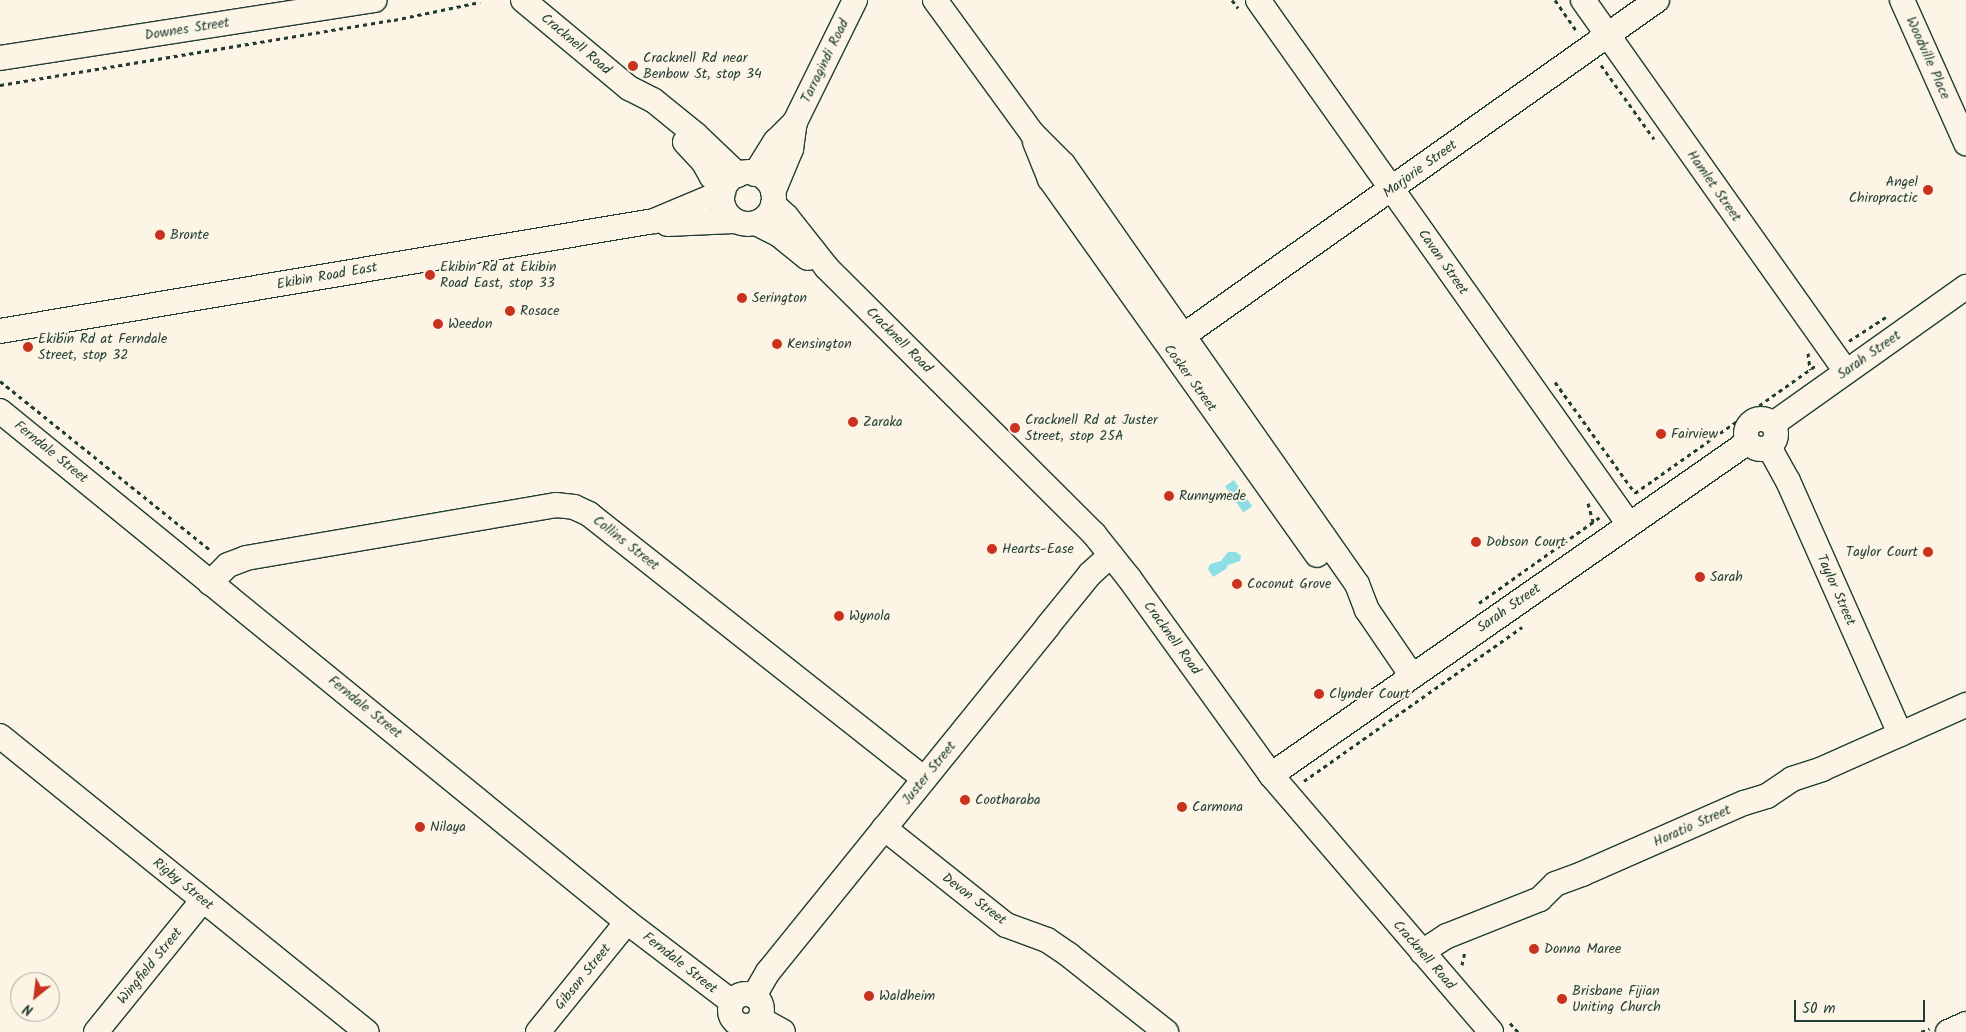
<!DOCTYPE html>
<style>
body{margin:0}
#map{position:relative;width:1966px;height:1032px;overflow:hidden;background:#fcf5e5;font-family:Kalam,sans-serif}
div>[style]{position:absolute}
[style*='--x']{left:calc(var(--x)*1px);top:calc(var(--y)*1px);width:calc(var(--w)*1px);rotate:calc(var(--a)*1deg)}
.water>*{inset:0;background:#8ddfe5;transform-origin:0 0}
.path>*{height:3px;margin-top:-1.5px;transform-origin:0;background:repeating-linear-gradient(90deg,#1f3d34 0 4px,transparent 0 8px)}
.roads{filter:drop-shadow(1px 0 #1f3d34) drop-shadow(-1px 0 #1f3d34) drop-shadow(0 1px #1f3d34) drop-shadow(0 -1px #1f3d34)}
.minor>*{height:24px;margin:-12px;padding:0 12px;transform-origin:12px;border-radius:12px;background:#fcf5e5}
.minor>.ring{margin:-12px;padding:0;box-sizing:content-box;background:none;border:24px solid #fcf5e5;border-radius:50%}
.dots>*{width:14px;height:14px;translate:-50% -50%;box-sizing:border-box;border:2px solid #fcf5e5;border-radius:50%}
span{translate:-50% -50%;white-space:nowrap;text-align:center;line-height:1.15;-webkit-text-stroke:4px #fcf5e5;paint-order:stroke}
.street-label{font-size:14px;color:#1f3d34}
.poi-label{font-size:14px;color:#1f3d34}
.left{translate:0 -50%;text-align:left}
.right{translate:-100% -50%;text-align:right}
.north{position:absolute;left:10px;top:972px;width:50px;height:50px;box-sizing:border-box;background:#fcf5e5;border:1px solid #a4ab9e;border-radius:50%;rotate:209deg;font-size:14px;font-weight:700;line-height:20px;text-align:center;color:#1f3d34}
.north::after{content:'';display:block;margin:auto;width:18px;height:22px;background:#c8321e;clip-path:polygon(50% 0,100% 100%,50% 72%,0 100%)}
.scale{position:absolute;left:1794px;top:1000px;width:131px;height:22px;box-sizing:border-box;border:2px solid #1f3d34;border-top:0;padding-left:6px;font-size:15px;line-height:18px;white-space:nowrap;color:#1f3d34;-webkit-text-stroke:4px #fcf5e5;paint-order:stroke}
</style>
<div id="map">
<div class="water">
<div style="left:1234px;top:480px;width:32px;height:11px;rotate:55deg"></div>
<div style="clip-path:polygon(1228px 552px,1236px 552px,1241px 556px,1240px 561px,1228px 565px,1226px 569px,1213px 577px,1208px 569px,1210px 564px,1221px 561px)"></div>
</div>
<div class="path">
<div style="--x:1232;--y:0;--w:10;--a:53"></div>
<div style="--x:1555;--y:0;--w:40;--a:55.1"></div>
<div style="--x:1601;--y:65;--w:91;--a:54.4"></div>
<div style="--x:0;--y:85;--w:399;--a:-9.4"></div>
<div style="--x:394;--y:20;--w:88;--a:-11.8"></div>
<div style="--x:1849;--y:341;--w:44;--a:-33"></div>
<div style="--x:1808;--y:353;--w:17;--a:83"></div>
<div style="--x:0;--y:381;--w:270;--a:38.8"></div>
<div style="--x:1555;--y:382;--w:137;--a:54.2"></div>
<div style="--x:1635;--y:493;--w:224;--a:-35.2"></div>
<div style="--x:1588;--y:503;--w:20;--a:75"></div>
<div style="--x:1479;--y:603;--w:148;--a:-35.4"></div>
<div style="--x:1304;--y:781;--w:267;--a:-35.2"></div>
<div style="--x:1462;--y:965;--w:14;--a:-78"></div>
<div style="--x:1510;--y:1023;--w:12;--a:48"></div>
<div style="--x:1921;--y:1032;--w:9;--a:-21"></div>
</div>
<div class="roads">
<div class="minor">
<div style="--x:523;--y:0;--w:138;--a:39.7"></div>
<div style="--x:629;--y:88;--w:27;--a:27"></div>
<div style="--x:653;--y:100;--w:55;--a:39.1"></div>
<div style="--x:696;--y:135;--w:58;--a:43.6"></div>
<div style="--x:935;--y:0;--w:165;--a:53.9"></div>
<div style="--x:1032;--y:133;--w:44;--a:45"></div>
<div style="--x:1063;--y:164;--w:513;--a:55.01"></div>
<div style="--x:1357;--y:584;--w:28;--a:69"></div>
<div style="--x:1367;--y:610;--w:80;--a:55.7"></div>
<div style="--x:1258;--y:0;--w:641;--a:54.72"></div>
<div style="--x:1583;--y:0;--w:455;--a:54.7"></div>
<div style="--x:1902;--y:0;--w:157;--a:65.9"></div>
<div style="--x:0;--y:58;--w:379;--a:-8.8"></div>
<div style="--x:685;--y:142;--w:26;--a:47"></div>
<div style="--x:703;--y:161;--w:18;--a:61"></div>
<div style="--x:712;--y:177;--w:16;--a:43"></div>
<div style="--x:1035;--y:142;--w:40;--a:68"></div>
<div style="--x:1050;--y:179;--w:461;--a:54.6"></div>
<div class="ring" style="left:722px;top:172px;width:28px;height:28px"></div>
<div style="--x:755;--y:174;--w:39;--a:-58"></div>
<div style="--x:776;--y:141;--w:27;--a:-45"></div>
<div style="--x:795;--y:122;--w:136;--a:-63.8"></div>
<div style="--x:773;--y:192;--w:47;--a:-67.3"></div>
<div style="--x:791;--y:149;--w:27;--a:-82"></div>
<div style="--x:773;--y:204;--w:18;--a:43"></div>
<div style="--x:786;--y:216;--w:66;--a:51.7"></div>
<div style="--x:827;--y:268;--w:377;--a:44.9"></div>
<div style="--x:1094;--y:534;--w:56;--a:51.5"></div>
<div style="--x:1129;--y:578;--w:243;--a:54.2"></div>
<div style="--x:1271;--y:775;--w:338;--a:49.4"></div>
<div style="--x:756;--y:223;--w:25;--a:27"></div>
<div style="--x:778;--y:234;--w:38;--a:39"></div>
<div style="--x:667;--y:224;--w:67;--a:-2.6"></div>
<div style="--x:0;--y:331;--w:663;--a:-9.55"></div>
<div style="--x:654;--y:221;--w:75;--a:-22.8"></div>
<div style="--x:1183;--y:336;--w:581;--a:-35.33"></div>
<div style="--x:0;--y:411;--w:809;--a:39.18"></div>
<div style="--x:627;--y:922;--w:132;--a:37.3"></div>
<div class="ring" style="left:1746px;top:419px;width:6px;height:6px"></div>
<div style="--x:1773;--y:424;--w:237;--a:-35.4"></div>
<div style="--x:1769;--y:447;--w:39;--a:61"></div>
<div style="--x:1788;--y:481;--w:277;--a:66.1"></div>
<div style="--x:210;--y:583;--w:25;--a:-45"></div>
<div style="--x:228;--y:565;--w:19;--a:-21"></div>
<div style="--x:246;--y:558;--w:314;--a:-9.7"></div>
<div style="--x:556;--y:505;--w:18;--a:6"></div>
<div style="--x:574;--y:507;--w:17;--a:25"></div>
<div style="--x:589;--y:514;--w:427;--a:38.3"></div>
<div style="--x:0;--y:736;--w:471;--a:38.9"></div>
<div style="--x:1271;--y:775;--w:582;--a:-34.92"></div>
<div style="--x:884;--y:828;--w:156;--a:38.5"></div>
<div style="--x:1006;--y:925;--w:44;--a:20.1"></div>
<div style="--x:1047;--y:940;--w:27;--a:34"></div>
<div style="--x:1069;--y:955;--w:124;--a:38.4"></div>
<div style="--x:1422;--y:952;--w:30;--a:-33"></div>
<div style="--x:1447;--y:936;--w:100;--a:-21.7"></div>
<div style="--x:1540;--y:899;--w:21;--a:-45"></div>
<div style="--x:1555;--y:884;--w:29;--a:-20"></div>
<div style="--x:1582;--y:874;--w:177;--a:-23.7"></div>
<div style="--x:1744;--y:803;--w:24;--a:-17"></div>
<div style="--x:1767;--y:796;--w:30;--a:-34"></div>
<div style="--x:1792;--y:779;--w:32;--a:-18"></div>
<div style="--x:1822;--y:769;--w:158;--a:-24"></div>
<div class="ring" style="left:730px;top:994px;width:8px;height:8px"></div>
<div style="--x:754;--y:996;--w:28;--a:-60"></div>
<div style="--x:768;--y:972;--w:444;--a:-51"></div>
<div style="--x:1047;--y:627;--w:68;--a:-50.9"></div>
<div style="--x:1090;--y:574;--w:28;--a:-42"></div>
<div style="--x:760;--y:1019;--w:26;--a:29"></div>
<div style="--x:96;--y:1032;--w:170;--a:-51"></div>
<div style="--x:538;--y:1032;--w:141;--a:-51"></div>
<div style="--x:1948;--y:1032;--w:20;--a:-24"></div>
</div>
</div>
<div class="dots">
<div style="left:633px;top:66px;background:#c8321e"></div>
<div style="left:1928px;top:190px;background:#c8321e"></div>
<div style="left:160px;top:235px;background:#c8321e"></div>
<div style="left:430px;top:275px;background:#c8321e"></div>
<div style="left:742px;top:298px;background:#c8321e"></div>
<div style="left:510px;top:311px;background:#c8321e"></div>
<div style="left:438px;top:324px;background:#c8321e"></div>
<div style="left:777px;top:344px;background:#c8321e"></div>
<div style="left:28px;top:347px;background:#c8321e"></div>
<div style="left:853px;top:422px;background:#c8321e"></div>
<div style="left:1015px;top:428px;background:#c8321e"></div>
<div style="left:1661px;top:434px;background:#c8321e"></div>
<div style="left:1169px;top:496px;background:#c8321e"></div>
<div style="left:1476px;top:542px;background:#c8321e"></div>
<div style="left:992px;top:549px;background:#c8321e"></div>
<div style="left:1928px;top:552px;background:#c8321e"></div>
<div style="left:1700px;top:577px;background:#c8321e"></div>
<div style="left:1237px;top:584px;background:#c8321e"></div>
<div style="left:839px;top:616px;background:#c8321e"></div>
<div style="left:1319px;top:694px;background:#c8321e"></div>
<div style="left:965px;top:800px;background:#c8321e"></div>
<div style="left:1182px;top:807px;background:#c8321e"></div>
<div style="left:420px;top:827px;background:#c8321e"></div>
<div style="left:1534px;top:949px;background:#c8321e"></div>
<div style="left:869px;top:996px;background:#c8321e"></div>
<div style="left:1562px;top:999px;background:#c8321e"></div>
</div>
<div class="street-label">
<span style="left:187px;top:29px;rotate:-9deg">Downes Street</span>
<span style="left:576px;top:44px;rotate:40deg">Cracknell Road</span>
<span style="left:1928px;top:58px;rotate:66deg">Woodville Place</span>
<span style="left:825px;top:61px;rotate:-64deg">Tarragindi Road</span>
<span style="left:1420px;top:169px;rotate:-36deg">Marjorie Street</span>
<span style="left:1714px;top:186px;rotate:55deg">Hamlet Street</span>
<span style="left:1443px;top:262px;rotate:55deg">Cavan Street</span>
<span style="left:327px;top:276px;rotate:-10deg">Ekibin Road East</span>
<span style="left:899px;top:340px;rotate:45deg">Cracknell Road</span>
<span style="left:1869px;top:355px;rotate:-35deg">Sarah Street</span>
<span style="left:1190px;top:378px;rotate:54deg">Cosker Street</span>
<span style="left:51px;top:452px;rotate:39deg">Ferndale Street</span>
<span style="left:626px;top:543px;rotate:38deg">Collins Street</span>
<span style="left:1836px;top:590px;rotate:66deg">Taylor Street</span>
<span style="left:1509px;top:608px;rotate:-35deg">Sarah Street</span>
<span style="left:1172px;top:638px;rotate:54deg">Cracknell Road</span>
<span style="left:365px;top:707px;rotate:39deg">Ferndale Street</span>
<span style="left:929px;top:773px;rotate:-51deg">Juster Street</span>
<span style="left:1692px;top:826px;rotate:-24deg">Horatio Street</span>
<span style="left:183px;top:884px;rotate:39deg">Rigby Street</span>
<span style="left:974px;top:899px;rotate:37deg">Devon Street</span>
<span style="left:1424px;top:955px;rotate:49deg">Cracknell Road</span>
<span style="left:680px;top:963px;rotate:38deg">Ferndale Street</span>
<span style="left:150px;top:966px;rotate:-51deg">Wingfield Street</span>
<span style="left:583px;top:977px;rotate:-51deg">Gibson Street</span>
</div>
<div class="poi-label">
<span class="left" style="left:643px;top:66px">Cracknell Rd near<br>Benbow St, stop 34</span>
<span class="right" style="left:1918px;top:190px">Angel<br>Chiropractic</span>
<span class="left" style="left:170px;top:235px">Bronte</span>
<span class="left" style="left:440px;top:275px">Ekibin Rd at Ekibin<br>Road East, stop 33</span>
<span class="left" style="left:752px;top:298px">Serington</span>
<span class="left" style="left:520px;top:311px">Rosace</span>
<span class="left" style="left:448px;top:324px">Weedon</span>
<span class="left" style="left:38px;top:347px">Ekibin Rd at Ferndale<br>Street, stop 32</span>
<span class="left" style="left:787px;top:344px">Kensington</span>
<span class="left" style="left:1025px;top:428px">Cracknell Rd at Juster<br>Street, stop 25A</span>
<span class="left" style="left:863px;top:422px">Zaraka</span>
<span class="left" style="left:1671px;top:434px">Fairview</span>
<span class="left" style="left:1179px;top:496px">Runnymede</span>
<span class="left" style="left:1486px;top:542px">Dobson Court</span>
<span class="left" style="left:1002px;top:549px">Hearts-Ease</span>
<span class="right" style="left:1918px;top:552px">Taylor Court</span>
<span class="left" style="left:1710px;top:577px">Sarah</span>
<span class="left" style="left:1247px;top:584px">Coconut Grove</span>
<span class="left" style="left:849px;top:616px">Wynola</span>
<span class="left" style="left:1329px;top:694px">Clynder Court</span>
<span class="left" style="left:975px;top:800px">Cootharaba</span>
<span class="left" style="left:1192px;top:807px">Carmona</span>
<span class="left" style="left:430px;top:827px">Nilaya</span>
<span class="left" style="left:1544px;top:949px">Donna Maree</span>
<span class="left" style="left:1572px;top:999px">Brisbane Fijian<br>Uniting Church</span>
<span class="left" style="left:879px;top:996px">Waldheim</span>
</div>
<div class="north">N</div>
<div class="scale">50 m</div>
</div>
